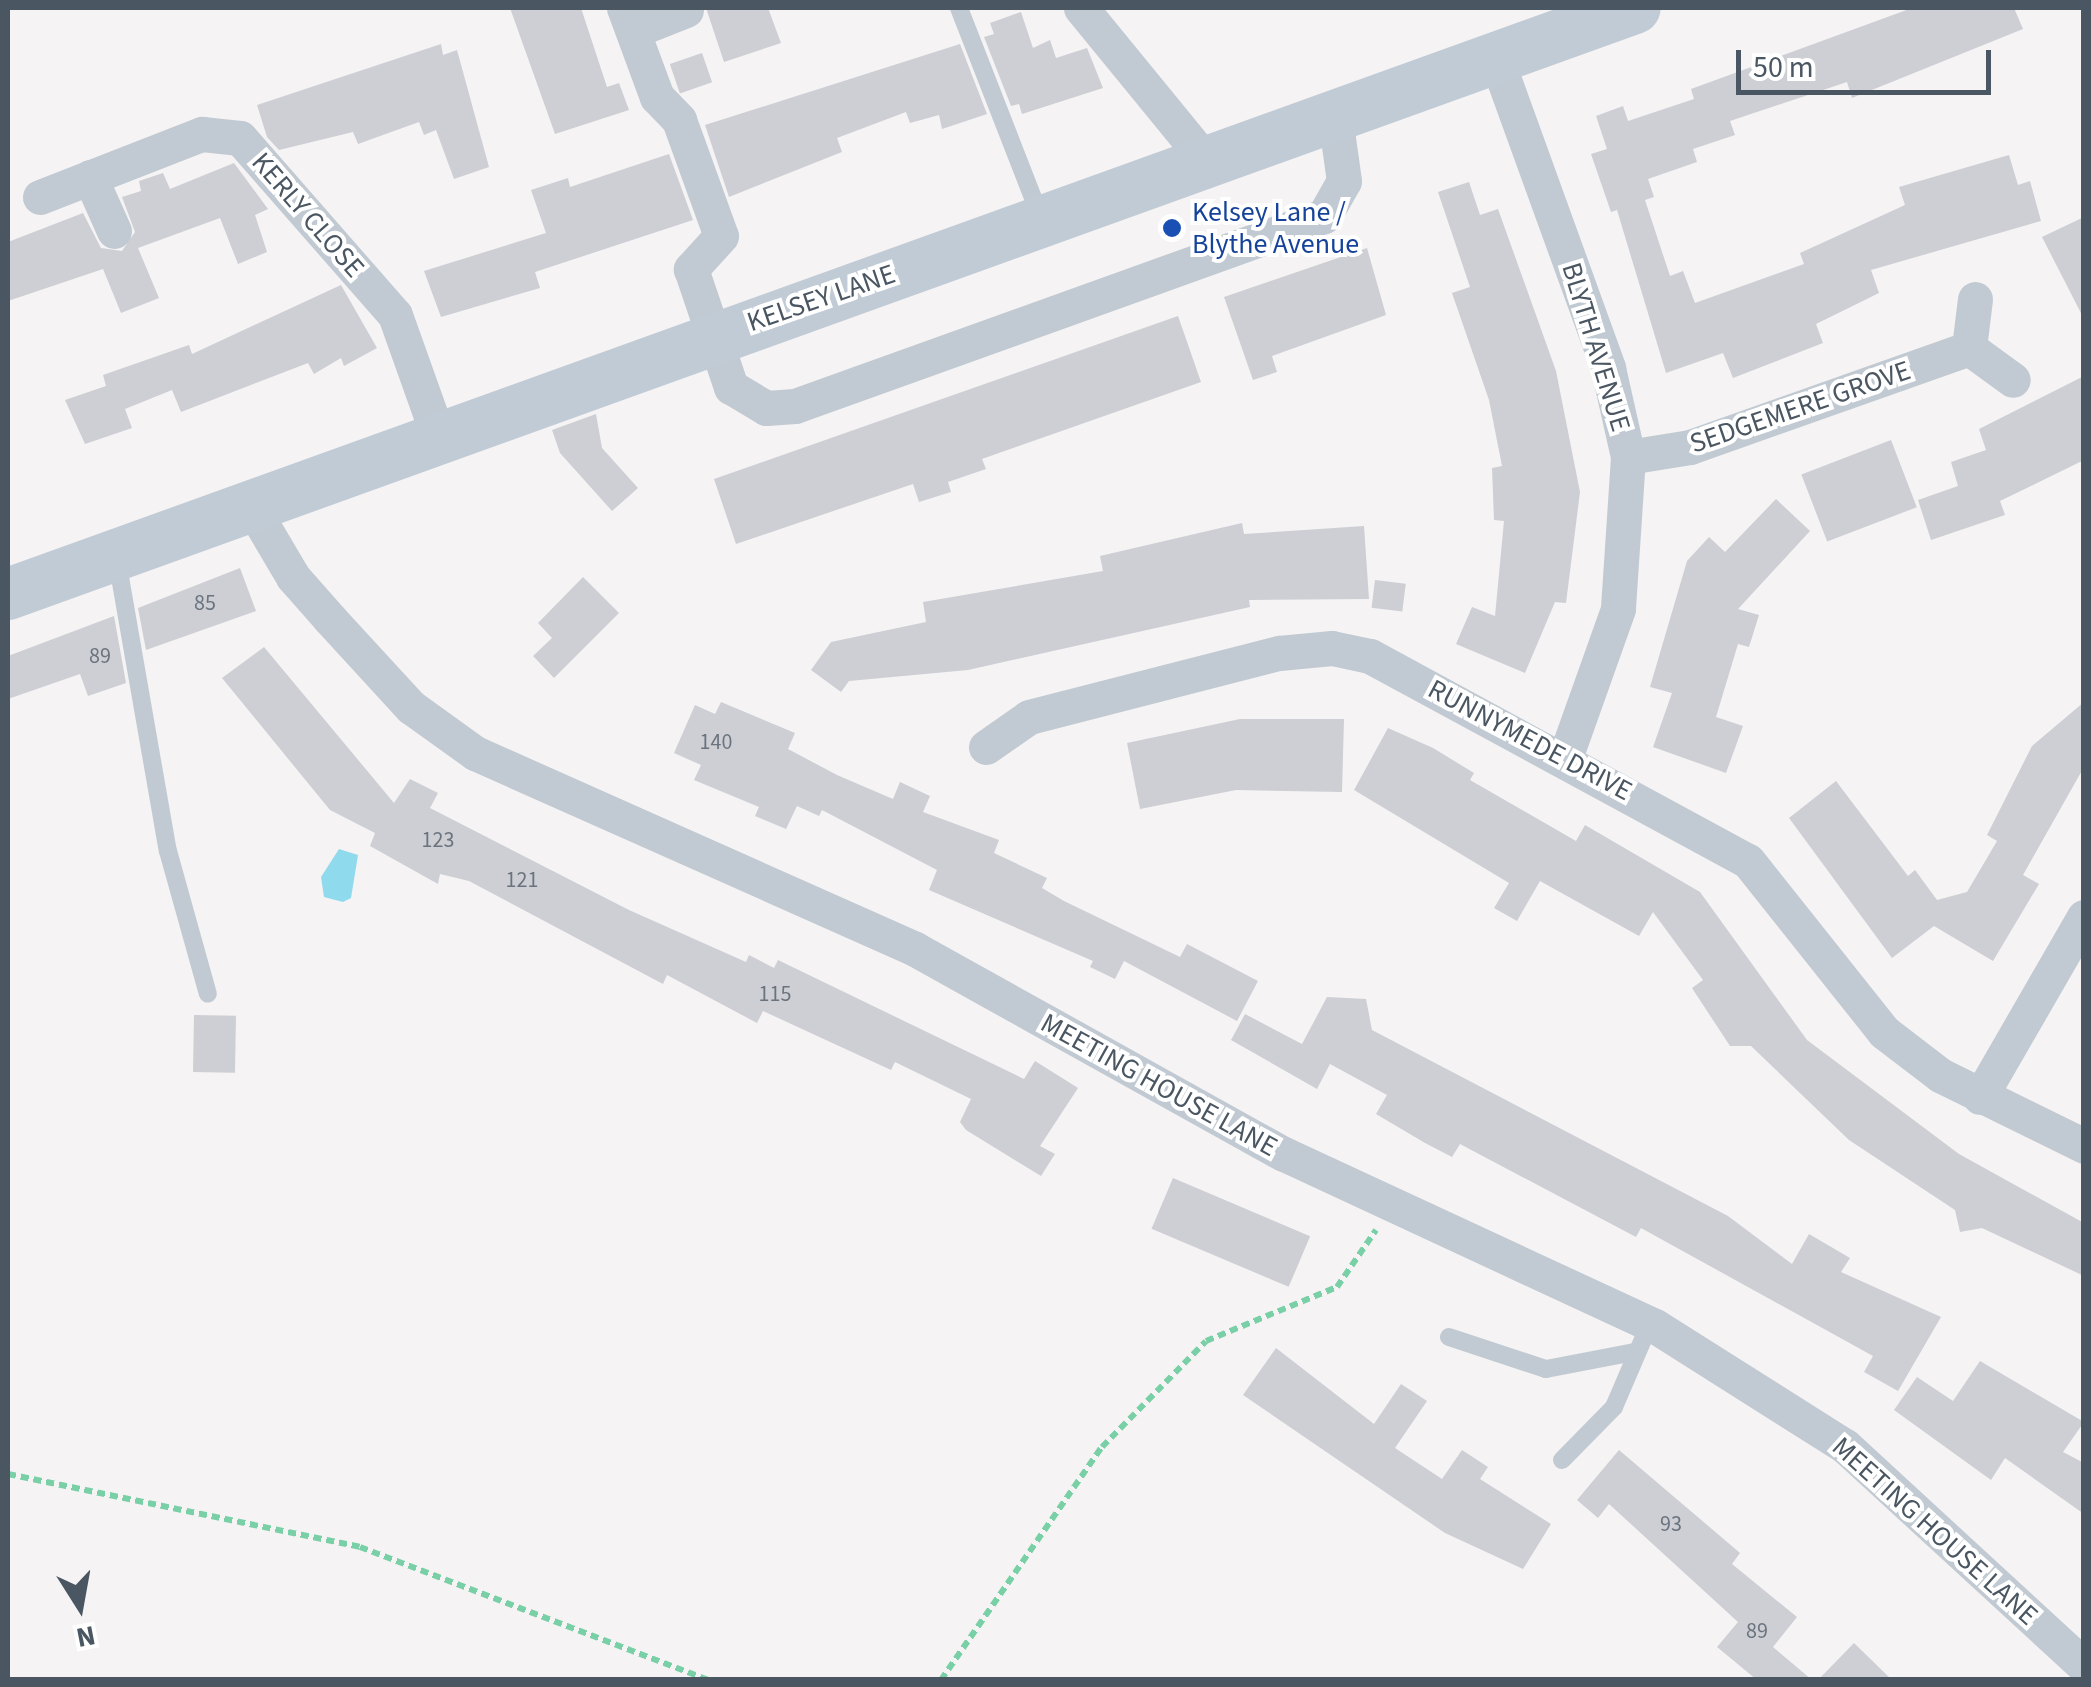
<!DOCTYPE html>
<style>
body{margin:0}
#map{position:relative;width:2091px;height:1687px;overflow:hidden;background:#f5f3f3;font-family:"Source Sans 3",sans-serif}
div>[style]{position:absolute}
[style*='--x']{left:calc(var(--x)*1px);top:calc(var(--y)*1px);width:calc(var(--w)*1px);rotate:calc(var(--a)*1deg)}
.water>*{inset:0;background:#90daee}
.building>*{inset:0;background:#cdcfd5;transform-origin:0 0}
.path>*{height:6px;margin-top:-3px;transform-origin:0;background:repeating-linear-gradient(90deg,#7ad0a6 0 8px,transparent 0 13px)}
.service>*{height:18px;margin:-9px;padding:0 9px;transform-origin:9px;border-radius:9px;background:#c1cad2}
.minor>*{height:35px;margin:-17.5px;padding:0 17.5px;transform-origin:17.5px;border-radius:17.5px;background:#c1cad2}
.secondary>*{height:52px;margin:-26px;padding:0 26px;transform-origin:26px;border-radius:26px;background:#c1cbd6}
.dots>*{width:28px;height:28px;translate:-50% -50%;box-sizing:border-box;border:5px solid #fff;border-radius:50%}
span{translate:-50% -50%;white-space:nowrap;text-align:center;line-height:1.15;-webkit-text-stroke:8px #fff;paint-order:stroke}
.number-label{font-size:22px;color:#6b747e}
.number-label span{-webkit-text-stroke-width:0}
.transit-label{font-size:28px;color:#164399}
.left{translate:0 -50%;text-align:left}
.street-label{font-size:28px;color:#4a5661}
.frame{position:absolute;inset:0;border:10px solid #4a5661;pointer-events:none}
.north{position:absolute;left:30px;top:1557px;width:100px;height:100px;-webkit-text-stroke:8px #fff;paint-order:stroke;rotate:169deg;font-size:28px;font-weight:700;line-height:40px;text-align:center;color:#4a5661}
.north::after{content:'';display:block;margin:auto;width:35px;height:45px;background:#4a5661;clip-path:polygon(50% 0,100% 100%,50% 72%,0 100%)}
.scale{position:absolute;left:1736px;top:50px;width:255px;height:45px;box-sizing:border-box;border:5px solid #4a5661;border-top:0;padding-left:12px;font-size:30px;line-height:35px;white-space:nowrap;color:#4a5661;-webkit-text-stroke:8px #fff;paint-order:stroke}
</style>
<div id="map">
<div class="water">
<div style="clip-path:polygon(339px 849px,358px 855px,351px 898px,343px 902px,324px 897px,321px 877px)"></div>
</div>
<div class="building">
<div style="clip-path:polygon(510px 8px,581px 8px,607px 87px,619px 83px,629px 110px,555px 134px)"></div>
<div style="clip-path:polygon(706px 8px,768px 8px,781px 43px,724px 62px)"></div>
<div style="clip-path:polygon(1912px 8px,2014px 8px,2023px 29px,1852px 98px,1847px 82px,1730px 121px,1735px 135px,1693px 149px,1697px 162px,1648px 179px,1654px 197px,1645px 200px,1670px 276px,1683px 271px,1695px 303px,1804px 264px,1800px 253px,1905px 205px,1899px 187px,2009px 155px,2018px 185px,2030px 181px,2041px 221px,1871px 270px,1879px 293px,1816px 324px,1823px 343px,1733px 378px,1723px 353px,1666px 373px,1617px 210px,1611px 212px,1591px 154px,1607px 149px,1596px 116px,1623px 106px,1628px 121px,1694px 99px,1691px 89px)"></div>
<div style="clip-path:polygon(1021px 12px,1033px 48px,1050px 40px,1056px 58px,1087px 48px,1103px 88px,1022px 114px,1019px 104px,1011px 106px,984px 37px,994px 34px,990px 23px)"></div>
<div style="clip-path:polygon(441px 44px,443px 55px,457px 50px,489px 167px,454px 179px,436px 130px,424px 135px,419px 122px,358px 144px,353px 132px,279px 150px,267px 137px,257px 105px)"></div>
<div style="clip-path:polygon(960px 44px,987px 114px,942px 129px,939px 115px,910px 123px,906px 112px,837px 138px,842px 152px,729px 197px,705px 125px)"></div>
<div style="left:702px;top:53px;width:31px;height:34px;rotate:71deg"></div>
<div style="clip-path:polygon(669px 154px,693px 220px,535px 272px,540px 288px,441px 317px,424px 271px,546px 233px,531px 190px,568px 178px,570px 187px)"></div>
<div style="clip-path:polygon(234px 163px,268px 209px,255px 215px,267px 252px,238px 264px,220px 218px,138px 248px,159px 298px,121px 313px,103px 269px,8px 301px,8px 242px,83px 213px,101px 248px,122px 251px,135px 232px,122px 197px,141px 191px,139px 181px,163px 173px,170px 189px)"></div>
<div style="clip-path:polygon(1469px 182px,1480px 215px,1498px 209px,1556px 371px,1580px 492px,1566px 603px,1555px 602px,1525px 673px,1456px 644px,1472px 607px,1495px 616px,1504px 521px,1494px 520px,1492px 468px,1502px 466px,1489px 400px,1452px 293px,1470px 287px,1438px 192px)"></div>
<div style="clip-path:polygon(2084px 217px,2084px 319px,2042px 237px)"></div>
<div style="clip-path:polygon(1367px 248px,1386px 315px,1272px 356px,1277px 372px,1253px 380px,1224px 297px)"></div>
<div style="clip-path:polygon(341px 285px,377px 348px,344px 366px,341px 358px,314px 374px,308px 363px,181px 412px,172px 390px,125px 409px,132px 428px,85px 444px,65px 400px,106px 386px,103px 375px,189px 345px,192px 354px)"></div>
<div style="clip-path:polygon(1178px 316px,1201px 382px,982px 459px,986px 469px,948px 482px,951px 492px,919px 502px,913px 484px,736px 544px,714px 479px)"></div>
<div style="clip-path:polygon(2084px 376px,2084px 460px,2000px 501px,2005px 515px,1931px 540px,1918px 500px,1958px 486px,1951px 462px,1986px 450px,1979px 429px)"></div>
<div style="clip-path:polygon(596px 414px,602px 448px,638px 488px,612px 511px,560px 453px,552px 430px)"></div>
<div style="left:1891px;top:440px;width:72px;height:96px;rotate:69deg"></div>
<div style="clip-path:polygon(1776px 499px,1810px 531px,1738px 609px,1759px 615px,1749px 647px,1738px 644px,1716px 717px,1743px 726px,1726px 773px,1653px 747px,1672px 693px,1650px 687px,1687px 561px,1709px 537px,1725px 552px)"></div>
<div style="clip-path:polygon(1242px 523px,1244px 534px,1364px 526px,1369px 599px,1249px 600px,1250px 607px,968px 670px,849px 681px,841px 692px,811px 670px,831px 642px,926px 622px,923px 602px,1103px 571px,1100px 556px)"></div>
<div style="clip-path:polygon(240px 568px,256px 611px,146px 650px,138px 608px)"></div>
<div style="clip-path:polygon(583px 577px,619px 613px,554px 678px,533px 656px,552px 638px,538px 623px)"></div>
<div style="left:1375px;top:580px;width:31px;height:28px;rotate:7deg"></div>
<div style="clip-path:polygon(114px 616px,126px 683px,88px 696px,80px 674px,8px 699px,8px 656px)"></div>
<div style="clip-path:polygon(264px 647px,394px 803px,410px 779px,438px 793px,430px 808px,629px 910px,746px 962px,749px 955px,774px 968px,778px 960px,1024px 1079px,1035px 1061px,1078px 1088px,1040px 1146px,1055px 1154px,1041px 1176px,966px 1130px,960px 1122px,971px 1099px,895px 1062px,891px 1070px,763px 1011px,757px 1023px,667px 975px,663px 984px,469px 881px,440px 874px,438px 884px,370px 846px,375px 833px,330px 810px,222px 678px)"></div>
<div style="clip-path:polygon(721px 702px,795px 733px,788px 749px,837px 775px,893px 799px,900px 782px,930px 796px,923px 812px,999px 840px,994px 853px,1047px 878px,1042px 888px,1064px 901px,1180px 957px,1187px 944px,1258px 981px,1237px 1021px,1124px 961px,1115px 979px,1090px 967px,1093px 961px,929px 890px,937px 870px,822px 810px,819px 816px,797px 806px,786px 829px,755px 816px,759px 807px,694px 780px,701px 765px,674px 753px,695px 705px,715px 714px)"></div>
<div style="clip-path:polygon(2084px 702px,2084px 767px,2023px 875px,2039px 884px,1993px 961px,1934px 926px,1892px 958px,1789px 818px,1836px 781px,1908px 876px,1915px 870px,1937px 900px,1967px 892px,1997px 841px,1987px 835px,2032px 746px)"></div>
<div style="clip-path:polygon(1240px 719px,1344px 719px,1342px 792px,1236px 790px,1140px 809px,1127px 743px)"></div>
<div style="clip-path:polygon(1388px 728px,1433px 748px,1474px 773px,1470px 780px,1576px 841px,1585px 825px,1700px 892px,1807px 1040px,1959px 1154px,2084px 1223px,2084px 1276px,1982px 1228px,1960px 1232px,1955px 1210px,1849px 1140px,1751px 1046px,1730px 1046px,1692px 988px,1703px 980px,1653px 912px,1639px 936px,1540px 881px,1517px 921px,1494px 908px,1509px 883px,1354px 790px)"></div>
<div style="clip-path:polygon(1327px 997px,1366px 999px,1372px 1030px,1728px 1216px,1792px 1264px,1809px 1234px,1850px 1258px,1841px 1272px,1941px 1317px,1898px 1391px,1864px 1372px,1873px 1356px,1641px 1228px,1636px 1237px,1460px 1144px,1452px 1157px,1425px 1143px,1376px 1114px,1387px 1095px,1330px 1064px,1317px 1089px,1231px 1040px,1245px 1014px,1302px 1044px)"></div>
<div style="left:194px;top:1015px;width:42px;height:57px;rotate:1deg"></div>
<div style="left:1173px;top:1178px;width:149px;height:55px;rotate:23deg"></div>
<div style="clip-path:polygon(1276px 1348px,1374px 1424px,1401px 1384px,1427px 1401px,1395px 1448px,1442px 1479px,1462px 1450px,1488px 1467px,1480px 1479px,1551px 1524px,1523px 1569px,1445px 1533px,1243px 1395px)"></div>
<div style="clip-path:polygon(1980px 1361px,2084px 1422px,2063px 1452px,2084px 1463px,2084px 1514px,2005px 1458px,1991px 1480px,1894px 1410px,1917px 1377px,1953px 1401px)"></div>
<div style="clip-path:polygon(1619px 1450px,1740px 1553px,1732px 1564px,1797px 1617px,1773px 1647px,1812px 1680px,1757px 1680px,1717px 1647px,1738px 1622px,1609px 1504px,1598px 1518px,1577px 1500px)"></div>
<div style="clip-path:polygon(1854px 1643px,1892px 1680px,1818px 1680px)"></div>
</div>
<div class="path">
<div style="--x:8;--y:1474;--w:359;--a:11.7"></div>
<div style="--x:360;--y:1547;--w:373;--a:20.9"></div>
<div style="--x:941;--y:1680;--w:283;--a:-55.4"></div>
<div style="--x:1102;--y:1447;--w:148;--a:-45.5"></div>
<div style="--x:1206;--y:1341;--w:142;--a:-22.4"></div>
<div style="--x:1337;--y:1287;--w:69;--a:-55.6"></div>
</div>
<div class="service">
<div style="--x:959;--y:8;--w:223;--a:68.7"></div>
<div style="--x:117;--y:560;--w:295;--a:80.1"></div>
<div style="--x:168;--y:851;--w:148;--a:74.4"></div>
<div style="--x:1449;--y:1337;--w:102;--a:18.3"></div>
<div style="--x:1546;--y:1369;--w:90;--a:-10.9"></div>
<div style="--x:1562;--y:1460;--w:74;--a:-45.5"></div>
<div style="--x:1614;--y:1407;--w:91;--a:-66.8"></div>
</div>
<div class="minor">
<div style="--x:624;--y:8;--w:95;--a:69.7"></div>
<div style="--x:657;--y:97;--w:32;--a:46"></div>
<div style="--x:679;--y:120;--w:123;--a:70.1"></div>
<div style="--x:721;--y:236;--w:45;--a:132.3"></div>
<div style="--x:691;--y:269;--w:125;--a:71.3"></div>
<div style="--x:731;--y:387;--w:41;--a:31"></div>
<div style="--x:766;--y:408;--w:29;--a:-4"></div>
<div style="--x:795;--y:406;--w:562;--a:-19.76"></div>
<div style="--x:1324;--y:216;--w:40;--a:-60.3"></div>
<div style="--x:1344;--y:181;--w:65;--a:-98"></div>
<div style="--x:1081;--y:8;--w:200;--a:50.7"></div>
<div style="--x:633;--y:31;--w:57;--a:-21.6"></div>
<div style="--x:1496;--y:58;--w:330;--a:70.1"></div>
<div style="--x:1608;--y:368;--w:91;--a:77.3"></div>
<div style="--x:1628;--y:457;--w:152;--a:93.8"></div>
<div style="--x:1618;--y:609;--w:158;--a:109.6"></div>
<div style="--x:90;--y:177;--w:59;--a:66"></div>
<div style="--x:40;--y:197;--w:174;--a:-21.3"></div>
<div style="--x:202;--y:134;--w:38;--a:6"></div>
<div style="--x:240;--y:138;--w:235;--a:48.8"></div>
<div style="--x:395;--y:315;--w:128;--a:70.4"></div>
<div style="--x:1975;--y:299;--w:49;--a:97"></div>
<div style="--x:1969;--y:348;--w:54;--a:36"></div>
<div style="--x:1628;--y:457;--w:63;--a:-9.2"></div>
<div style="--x:1690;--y:447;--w:296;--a:-19.5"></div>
<div style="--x:250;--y:504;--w:85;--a:59.5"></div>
<div style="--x:293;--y:577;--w:56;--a:48.6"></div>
<div style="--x:330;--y:619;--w:120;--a:47.4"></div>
<div style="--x:411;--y:707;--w:79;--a:35.7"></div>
<div style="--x:475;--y:753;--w:482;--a:24"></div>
<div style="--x:915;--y:949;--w:422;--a:29.1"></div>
<div style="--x:1284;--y:1154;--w:409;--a:24.9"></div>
<div style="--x:1655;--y:1326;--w:225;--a:32.3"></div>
<div style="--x:1845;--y:1446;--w:325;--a:42.6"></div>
<div style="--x:986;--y:747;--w:52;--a:-34.9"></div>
<div style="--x:1029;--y:717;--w:258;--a:-14.4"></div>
<div style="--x:1279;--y:653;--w:53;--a:-5.4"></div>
<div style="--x:1332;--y:648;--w:39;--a:12"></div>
<div style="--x:1370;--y:656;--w:430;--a:28.5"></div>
<div style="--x:1748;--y:861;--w:218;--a:51.5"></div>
<div style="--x:1884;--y:1032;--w:71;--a:37.5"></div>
<div style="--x:1940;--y:1075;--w:161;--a:26.2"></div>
<div style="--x:1980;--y:1097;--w:208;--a:-60"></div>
</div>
<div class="secondary">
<div style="--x:8;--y:594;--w:1729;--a:-19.81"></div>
</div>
<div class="dots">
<div style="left:1172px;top:228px;background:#1a4fb4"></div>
</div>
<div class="number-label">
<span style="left:205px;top:604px">85</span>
<span style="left:100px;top:657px">89</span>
<span style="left:716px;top:743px">140</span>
<span style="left:438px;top:841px">123</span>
<span style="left:522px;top:881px">121</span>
<span style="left:775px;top:995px">115</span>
<span style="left:1671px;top:1525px">93</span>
<span style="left:1757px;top:1632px">89</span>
</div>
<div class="transit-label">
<span class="left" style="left:1192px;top:228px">Kelsey Lane /<br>Blythe Avenue</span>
</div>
<div class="street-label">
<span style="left:308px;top:215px;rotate:49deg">KERLY CLOSE</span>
<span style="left:821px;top:298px;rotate:-19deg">KELSEY LANE</span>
<span style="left:1596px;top:347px;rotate:73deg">BLYTH AVENUE</span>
<span style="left:1800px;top:407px;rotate:-19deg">SEDGEMERE GROVE</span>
<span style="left:1530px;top:740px;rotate:28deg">RUNNYMEDE DRIVE</span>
<span style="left:1159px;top:1085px;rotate:29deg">MEETING HOUSE LANE</span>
<span style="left:1935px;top:1531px;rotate:42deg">MEETING HOUSE LANE</span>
</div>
<div class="frame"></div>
<div class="north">N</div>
<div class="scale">50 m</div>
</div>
